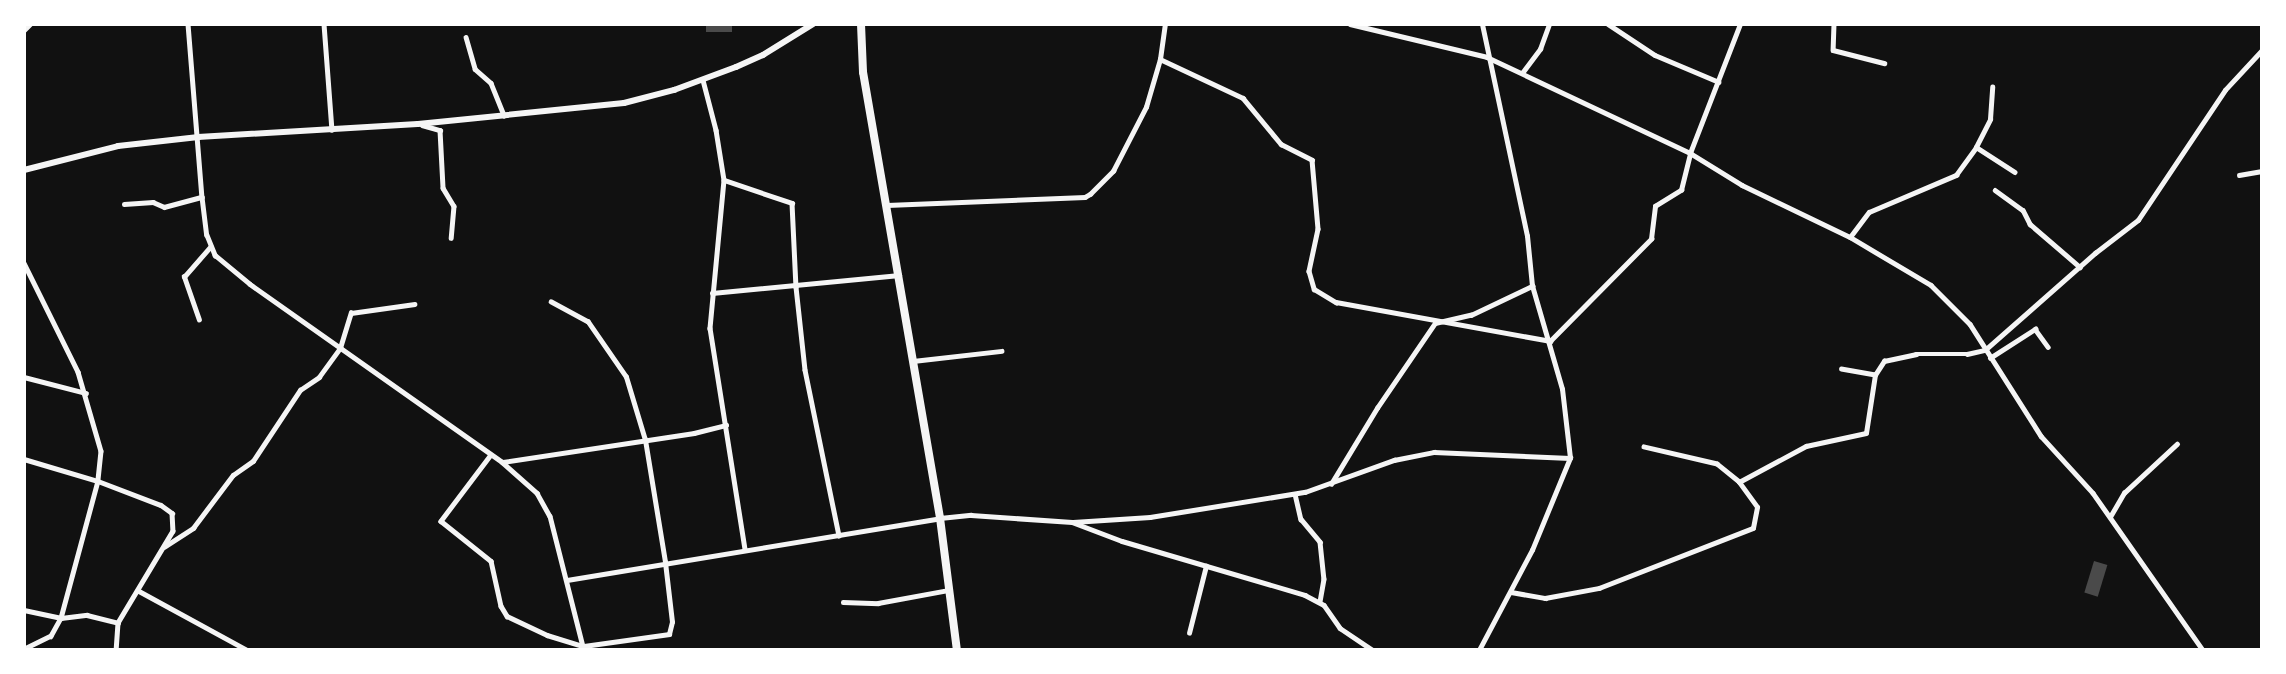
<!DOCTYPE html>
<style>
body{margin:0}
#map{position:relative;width:2286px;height:674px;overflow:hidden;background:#111;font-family:Arial,sans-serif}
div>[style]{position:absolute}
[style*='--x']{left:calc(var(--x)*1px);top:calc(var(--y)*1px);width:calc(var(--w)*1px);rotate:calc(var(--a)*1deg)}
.building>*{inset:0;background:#4a4a4a;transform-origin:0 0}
.minor>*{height:4.5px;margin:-2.25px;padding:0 2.25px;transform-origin:2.25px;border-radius:2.25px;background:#f5f5f5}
.secondary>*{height:6px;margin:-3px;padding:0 3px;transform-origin:3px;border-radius:3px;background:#f5f5f5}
.trunk>*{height:8px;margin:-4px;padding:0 4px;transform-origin:4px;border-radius:4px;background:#f5f5f5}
span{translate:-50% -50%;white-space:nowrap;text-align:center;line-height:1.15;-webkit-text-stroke:6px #fff;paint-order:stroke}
.frame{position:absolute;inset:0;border:26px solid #fff;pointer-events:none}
</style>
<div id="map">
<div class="building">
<div style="left:706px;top:24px;width:26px;height:8px"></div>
<div style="left:2094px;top:561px;width:14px;height:33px;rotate:17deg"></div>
</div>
<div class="minor">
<div style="--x:188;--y:24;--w:174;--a:85.4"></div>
<div style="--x:202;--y:197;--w:38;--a:83"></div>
<div style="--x:207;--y:235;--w:22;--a:68"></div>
<div style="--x:215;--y:255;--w:45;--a:39.6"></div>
<div style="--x:250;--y:284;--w:309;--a:35.2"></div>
<div style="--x:502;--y:462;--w:47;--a:41.5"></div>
<div style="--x:537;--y:493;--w:26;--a:61"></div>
<div style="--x:550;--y:516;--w:138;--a:75.8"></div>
<div style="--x:324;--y:24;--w:106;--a:85.7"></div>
<div style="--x:1350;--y:24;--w:141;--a:13.5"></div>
<div style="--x:1487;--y:57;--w:225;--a:25.3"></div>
<div style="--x:1690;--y:153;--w:61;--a:31.6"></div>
<div style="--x:1742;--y:185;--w:120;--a:25.7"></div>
<div style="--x:1850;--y:237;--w:94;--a:30.7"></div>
<div style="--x:1931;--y:285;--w:55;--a:45"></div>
<div style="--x:1970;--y:324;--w:133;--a:57.6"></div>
<div style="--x:2041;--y:436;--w:77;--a:47.6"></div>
<div style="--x:2093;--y:493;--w:192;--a:55"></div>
<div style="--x:1608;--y:24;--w:56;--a:33.4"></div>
<div style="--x:1655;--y:55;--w:69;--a:22.9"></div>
<div style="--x:1834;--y:24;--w:26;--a:92"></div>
<div style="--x:1833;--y:50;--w:53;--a:14.3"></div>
<div style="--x:24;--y:30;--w:8;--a:-45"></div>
<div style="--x:466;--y:37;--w:33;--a:74"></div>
<div style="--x:475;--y:69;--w:21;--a:41"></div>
<div style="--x:491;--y:83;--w:35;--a:68"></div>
<div style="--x:1160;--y:59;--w:92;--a:25.2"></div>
<div style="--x:1243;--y:98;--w:60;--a:50.4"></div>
<div style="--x:1281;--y:144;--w:35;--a:27"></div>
<div style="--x:1312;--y:160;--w:69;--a:85"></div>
<div style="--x:1318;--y:229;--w:43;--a:102.1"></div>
<div style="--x:1309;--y:271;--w:19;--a:74"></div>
<div style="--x:1314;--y:289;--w:26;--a:31"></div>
<div style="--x:1336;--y:302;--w:218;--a:10.3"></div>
<div style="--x:1550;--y:341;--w:144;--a:-45.3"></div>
<div style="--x:1651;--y:239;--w:33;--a:-83"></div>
<div style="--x:1655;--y:206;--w:31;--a:-32"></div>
<div style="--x:1681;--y:190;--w:38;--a:-76"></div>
<div style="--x:1690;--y:153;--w:138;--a:-68.8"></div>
<div style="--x:1522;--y:73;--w:30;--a:-53"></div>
<div style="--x:1540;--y:49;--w:27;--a:-70"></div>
<div style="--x:703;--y:80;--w:52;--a:75.4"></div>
<div style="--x:716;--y:130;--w:51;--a:80.9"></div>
<div style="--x:724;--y:180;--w:149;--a:95.4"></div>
<div style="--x:710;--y:328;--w:224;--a:81"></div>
<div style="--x:422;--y:125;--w:19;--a:16"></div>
<div style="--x:440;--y:130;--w:58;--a:87"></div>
<div style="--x:443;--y:188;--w:21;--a:59"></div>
<div style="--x:454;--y:206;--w:32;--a:95"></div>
<div style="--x:1976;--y:147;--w:46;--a:32.7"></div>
<div style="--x:2239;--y:175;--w:23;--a:-10"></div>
<div style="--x:724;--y:180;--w:72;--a:18.7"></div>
<div style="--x:792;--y:203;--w:84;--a:87.3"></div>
<div style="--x:796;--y:287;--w:83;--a:83.8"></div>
<div style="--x:805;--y:370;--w:169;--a:78.4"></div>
<div style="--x:1995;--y:190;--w:34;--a:36"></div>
<div style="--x:2023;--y:210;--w:16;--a:63"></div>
<div style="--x:2030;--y:224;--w:66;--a:40.7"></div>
<div style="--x:124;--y:204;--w:29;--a:-4"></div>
<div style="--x:153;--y:202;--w:12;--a:24"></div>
<div style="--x:164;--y:207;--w:39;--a:-15"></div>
<div style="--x:887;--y:205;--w:198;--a:-2.3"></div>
<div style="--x:1085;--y:197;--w:6;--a:-31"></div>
<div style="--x:1090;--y:194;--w:33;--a:-45"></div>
<div style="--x:1113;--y:171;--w:72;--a:-62.7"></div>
<div style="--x:1146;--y:107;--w:50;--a:-73.7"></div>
<div style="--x:1160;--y:59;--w:35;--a:-82"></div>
<div style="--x:1850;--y:237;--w:31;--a:-53"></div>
<div style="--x:1869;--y:212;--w:95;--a:-23"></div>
<div style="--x:1956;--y:175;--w:34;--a:-54"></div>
<div style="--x:1976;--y:147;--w:31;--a:-63"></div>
<div style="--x:1990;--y:119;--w:32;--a:-86"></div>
<div style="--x:24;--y:263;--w:122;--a:63.6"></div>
<div style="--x:78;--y:372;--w:82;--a:73.8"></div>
<div style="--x:101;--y:451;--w:30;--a:96"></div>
<div style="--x:98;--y:481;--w:142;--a:105.1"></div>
<div style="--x:61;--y:618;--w:26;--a:-7"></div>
<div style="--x:87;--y:615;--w:32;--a:14"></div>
<div style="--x:712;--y:293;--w:188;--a:-5.5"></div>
<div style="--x:199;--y:320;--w:46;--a:-109.2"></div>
<div style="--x:184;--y:277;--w:40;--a:-49"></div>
<div style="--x:1990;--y:358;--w:54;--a:-32.8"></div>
<div style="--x:2035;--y:329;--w:22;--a:54"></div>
<div style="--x:913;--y:361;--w:89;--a:-6.5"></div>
<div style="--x:1875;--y:375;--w:17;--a:-57"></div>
<div style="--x:1884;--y:361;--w:33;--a:-12"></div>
<div style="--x:1916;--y:354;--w:51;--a:0"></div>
<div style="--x:1967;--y:354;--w:18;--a:-13"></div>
<div style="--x:1985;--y:350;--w:147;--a:-41.4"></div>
<div style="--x:2095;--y:253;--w:54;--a:-37.5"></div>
<div style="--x:2138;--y:220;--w:156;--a:-56.2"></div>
<div style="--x:2225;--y:90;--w:54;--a:-47.2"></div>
<div style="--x:24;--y:377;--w:64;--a:14.5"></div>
<div style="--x:491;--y:455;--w:83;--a:127.1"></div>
<div style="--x:441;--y:521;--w:64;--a:38.7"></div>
<div style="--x:491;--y:561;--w:46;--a:77.5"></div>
<div style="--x:501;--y:606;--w:12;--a:59"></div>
<div style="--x:507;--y:616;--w:44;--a:25.4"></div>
<div style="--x:547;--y:635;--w:39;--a:17"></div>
<div style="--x:584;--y:646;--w:86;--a:-8"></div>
<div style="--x:669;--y:634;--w:12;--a:-76"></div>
<div style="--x:672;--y:622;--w:60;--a:-96.7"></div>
<div style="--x:665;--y:562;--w:124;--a:-99.3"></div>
<div style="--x:645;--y:440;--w:66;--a:-106.8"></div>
<div style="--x:626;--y:377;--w:67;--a:-124.6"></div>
<div style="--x:588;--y:322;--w:42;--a:-151.6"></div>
<div style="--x:24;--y:459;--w:77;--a:16.6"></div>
<div style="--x:98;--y:481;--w:67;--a:20.9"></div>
<div style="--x:161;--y:505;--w:14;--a:36"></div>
<div style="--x:172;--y:513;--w:18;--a:87"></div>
<div style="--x:173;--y:531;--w:107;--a:120.9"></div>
<div style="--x:118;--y:623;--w:27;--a:94"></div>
<div style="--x:503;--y:462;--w:193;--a:-8.6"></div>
<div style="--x:694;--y:433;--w:33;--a:-14"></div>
<div style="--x:1739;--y:482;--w:76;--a:-28.2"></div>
<div style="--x:1806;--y:446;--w:61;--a:-12.2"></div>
<div style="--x:1866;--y:433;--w:59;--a:-81.2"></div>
<div style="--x:1875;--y:375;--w:34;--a:-170"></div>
<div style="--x:1331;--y:484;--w:89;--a:-58.8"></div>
<div style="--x:1377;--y:408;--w:103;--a:-55.7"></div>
<div style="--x:1435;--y:323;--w:37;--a:-13"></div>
<div style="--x:1471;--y:315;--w:68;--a:-25.4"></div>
<div style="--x:1295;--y:494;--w:26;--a:77"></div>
<div style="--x:1301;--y:519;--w:30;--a:50"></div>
<div style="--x:1320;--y:542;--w:37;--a:84"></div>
<div style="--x:1324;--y:579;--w:23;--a:100"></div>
<div style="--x:2110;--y:517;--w:28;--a:-60"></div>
<div style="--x:2124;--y:493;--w:72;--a:-42.8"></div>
<div style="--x:1073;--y:522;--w:77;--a:-3.7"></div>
<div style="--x:1150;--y:517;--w:157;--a:-9.2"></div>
<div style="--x:1305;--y:492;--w:95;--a:-19.8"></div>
<div style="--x:1394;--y:460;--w:41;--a:-11.3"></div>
<div style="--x:1434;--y:452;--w:136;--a:2.5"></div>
<div style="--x:164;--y:547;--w:35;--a:-33"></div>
<div style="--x:193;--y:528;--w:66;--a:-53"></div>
<div style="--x:233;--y:475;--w:24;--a:-35"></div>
<div style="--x:253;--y:461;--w:85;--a:-56.5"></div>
<div style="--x:300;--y:390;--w:23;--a:-34"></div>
<div style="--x:319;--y:377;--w:36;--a:-54"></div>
<div style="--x:340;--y:348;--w:37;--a:-73"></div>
<div style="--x:351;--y:313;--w:64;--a:-8.1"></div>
<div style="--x:567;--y:580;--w:378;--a:-9.4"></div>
<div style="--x:940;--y:518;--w:31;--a:-6"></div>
<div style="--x:971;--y:515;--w:101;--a:4"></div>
<div style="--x:1072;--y:522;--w:53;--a:20.8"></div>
<div style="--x:1122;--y:541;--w:191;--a:16.4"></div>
<div style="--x:1305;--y:595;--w:21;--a:28"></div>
<div style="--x:1324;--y:605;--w:28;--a:55"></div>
<div style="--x:1340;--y:628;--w:40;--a:34"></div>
<div style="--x:139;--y:591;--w:123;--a:28.6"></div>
<div style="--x:1511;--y:592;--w:35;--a:10"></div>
<div style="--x:1545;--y:598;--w:55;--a:-10.5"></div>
<div style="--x:1599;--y:588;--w:165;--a:-21.3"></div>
<div style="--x:1753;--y:528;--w:21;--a:-79"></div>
<div style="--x:1757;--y:507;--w:31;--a:-126"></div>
<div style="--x:1739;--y:482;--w:28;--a:-141"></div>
<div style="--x:1717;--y:464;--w:75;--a:-166.9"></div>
<div style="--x:843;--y:602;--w:35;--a:2"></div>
<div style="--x:878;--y:603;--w:72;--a:-10.4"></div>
<div style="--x:24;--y:610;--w:38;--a:12"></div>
<div style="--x:61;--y:618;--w:21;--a:119"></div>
<div style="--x:51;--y:636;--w:30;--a:154"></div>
<div style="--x:1189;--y:633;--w:69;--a:-75.8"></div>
<div style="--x:1479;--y:650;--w:113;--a:-62.1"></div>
<div style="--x:1532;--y:550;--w:100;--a:-67.6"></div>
<div style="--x:1570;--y:458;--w:69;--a:-96.6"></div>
<div style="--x:1562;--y:389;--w:107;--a:-106.2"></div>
<div style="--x:1532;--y:286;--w:50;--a:-95.7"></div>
<div style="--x:1527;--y:236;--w:217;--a:-102"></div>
</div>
<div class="secondary">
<div style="--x:24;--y:170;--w:97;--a:-14.3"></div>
<div style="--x:118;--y:146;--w:81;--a:-6.4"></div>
<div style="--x:198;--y:137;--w:220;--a:-3.4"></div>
<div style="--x:418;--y:124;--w:207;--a:-5.8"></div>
<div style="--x:624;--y:103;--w:52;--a:-14.6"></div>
<div style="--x:674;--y:90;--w:66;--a:-20.4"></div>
<div style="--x:736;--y:67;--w:30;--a:-24"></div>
<div style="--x:763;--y:55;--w:59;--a:-31.8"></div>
</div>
<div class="trunk">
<div style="--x:861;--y:24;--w:48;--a:87.6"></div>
<div style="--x:863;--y:72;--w:453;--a:80.2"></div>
<div style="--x:940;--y:518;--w:133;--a:82.7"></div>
</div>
<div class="frame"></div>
</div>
